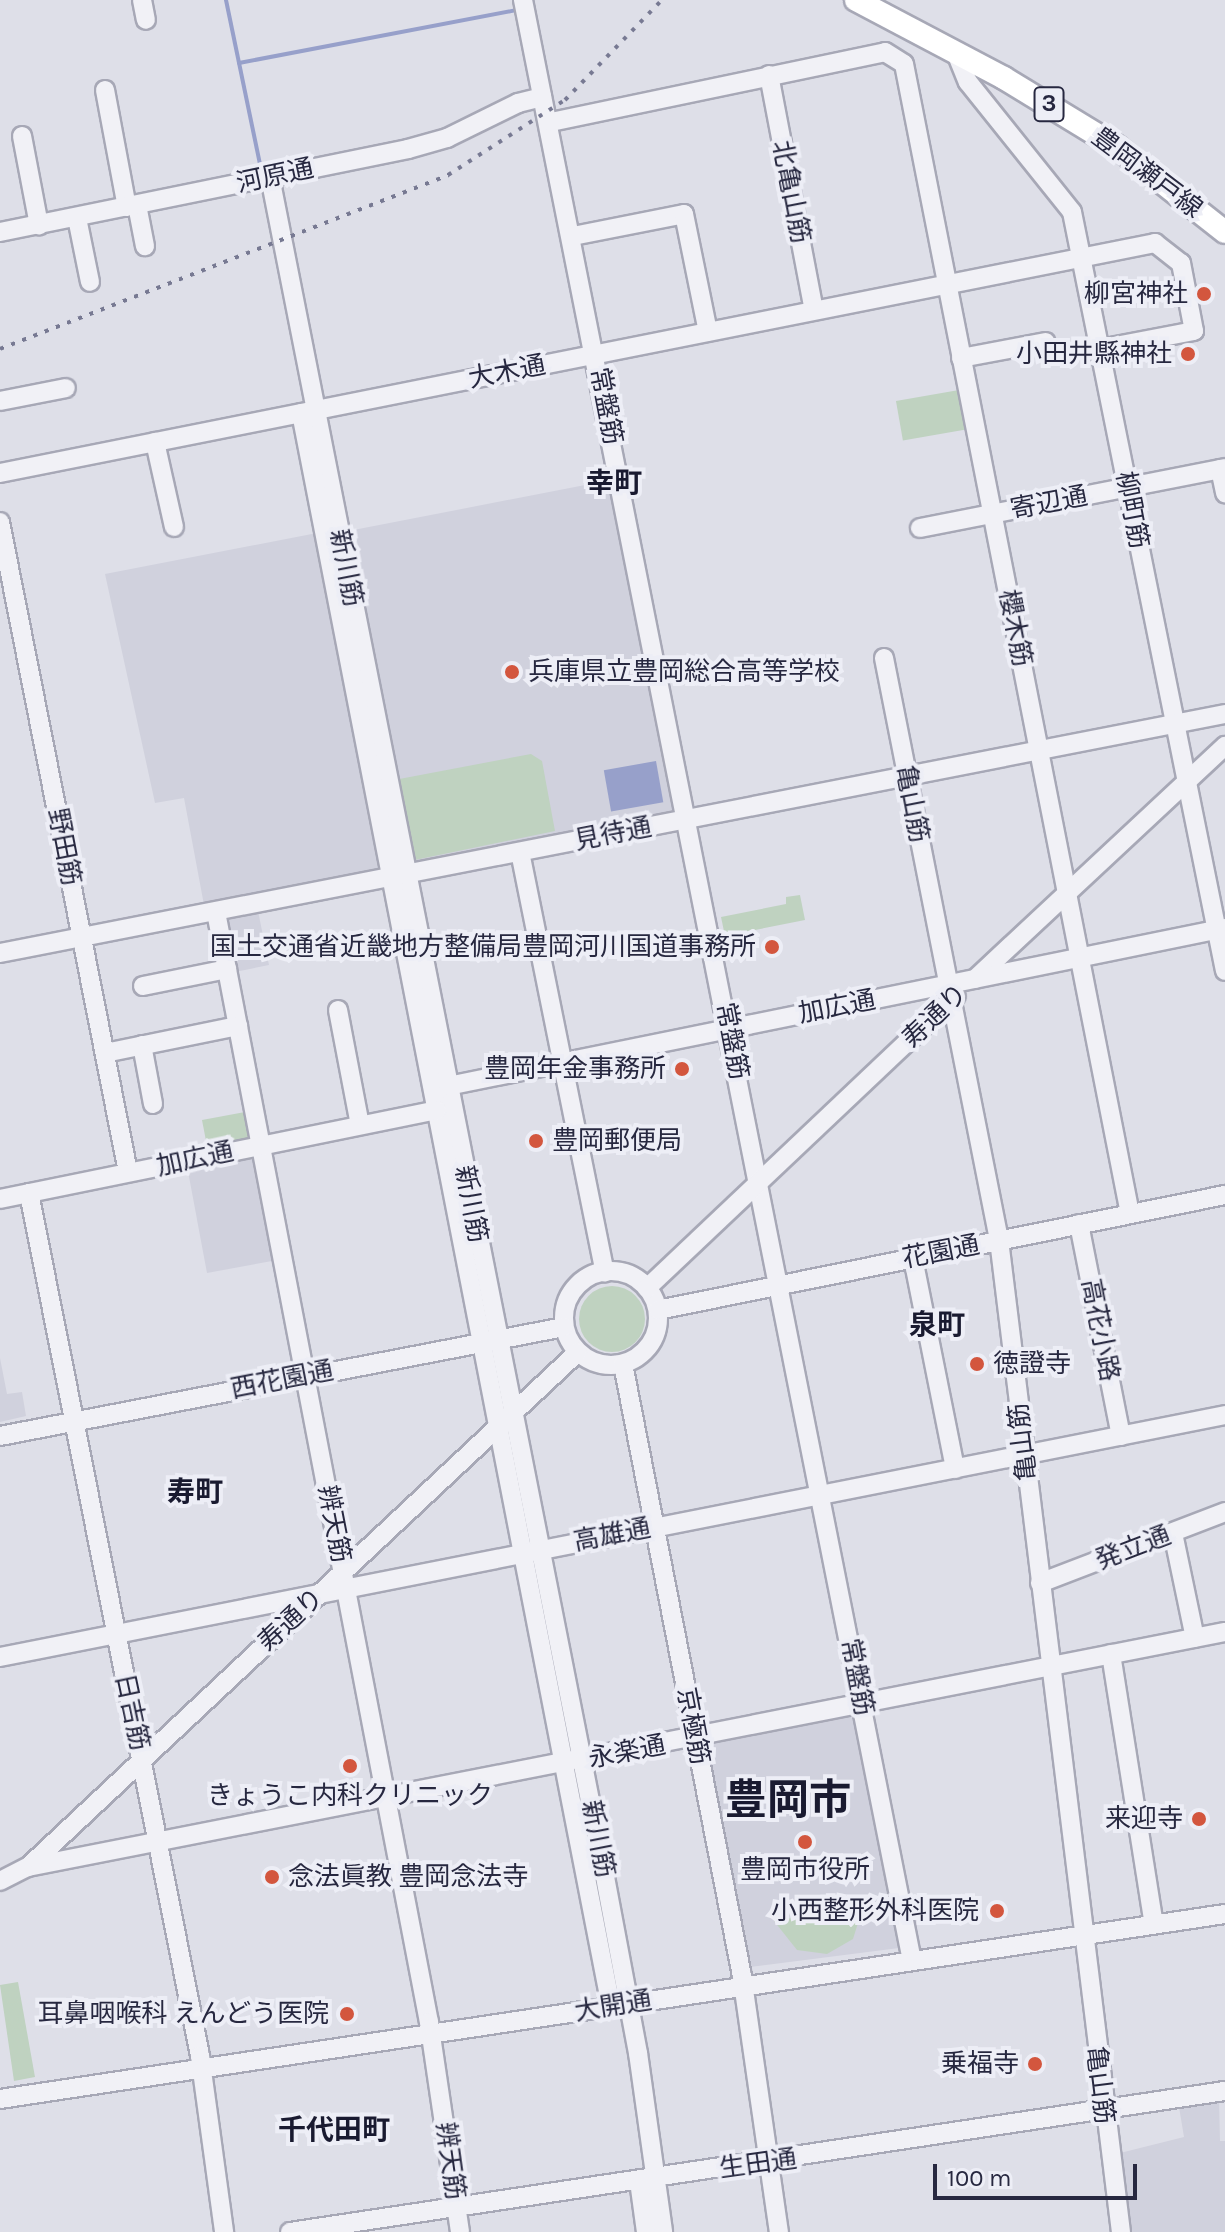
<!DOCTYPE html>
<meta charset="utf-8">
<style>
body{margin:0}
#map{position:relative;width:1225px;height:2232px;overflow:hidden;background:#dedfe8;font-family:Karla,"Noto Sans JP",sans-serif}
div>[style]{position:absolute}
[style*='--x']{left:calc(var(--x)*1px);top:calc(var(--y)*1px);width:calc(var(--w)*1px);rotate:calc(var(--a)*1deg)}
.built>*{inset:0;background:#d0d1dd;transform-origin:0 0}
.green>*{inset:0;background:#bfd2c0;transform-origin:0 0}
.round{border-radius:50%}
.water>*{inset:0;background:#97a0ca;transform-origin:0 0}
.stream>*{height:4px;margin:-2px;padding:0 2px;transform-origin:2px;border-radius:2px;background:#97a0ca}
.roads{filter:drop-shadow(2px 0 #a7a8b6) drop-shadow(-2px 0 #a7a8b6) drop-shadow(0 2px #a7a8b6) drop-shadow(0 -2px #a7a8b6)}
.minor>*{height:18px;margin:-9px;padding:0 9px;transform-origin:9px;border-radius:9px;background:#f1f1f6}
.minor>.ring{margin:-9px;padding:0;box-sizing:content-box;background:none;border:18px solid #f1f1f6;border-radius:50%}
.major>*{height:22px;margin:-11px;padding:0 11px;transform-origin:11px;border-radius:11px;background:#fff}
.rail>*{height:4px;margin-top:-2px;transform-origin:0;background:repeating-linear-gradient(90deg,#777992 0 4px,transparent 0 12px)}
.dots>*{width:22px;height:22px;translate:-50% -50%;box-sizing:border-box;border:4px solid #edeef6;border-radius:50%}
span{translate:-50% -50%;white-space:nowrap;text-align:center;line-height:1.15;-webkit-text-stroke:8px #edeef6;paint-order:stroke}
.shield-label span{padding:2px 6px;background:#edeef6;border:2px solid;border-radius:6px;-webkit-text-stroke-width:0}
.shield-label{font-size:24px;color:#272840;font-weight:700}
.street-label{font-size:26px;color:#272840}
.poi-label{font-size:26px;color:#272840}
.right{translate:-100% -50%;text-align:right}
.left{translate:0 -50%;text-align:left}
.neighbourhood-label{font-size:28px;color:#191a30;font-weight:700}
.town-label{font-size:42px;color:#191a30;font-weight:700}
.scale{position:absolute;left:933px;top:2164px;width:204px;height:36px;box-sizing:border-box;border:4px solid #272840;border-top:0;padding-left:10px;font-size:24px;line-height:28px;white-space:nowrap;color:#272840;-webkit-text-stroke:6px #edeef6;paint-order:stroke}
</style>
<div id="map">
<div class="built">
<div style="left:616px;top:479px;width:337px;height:278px;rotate:79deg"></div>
<div style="clip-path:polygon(317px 533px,385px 871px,204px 905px,184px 798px,155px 803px,105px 574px)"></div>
<div style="clip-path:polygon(258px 911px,269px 965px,235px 972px,225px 923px,229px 916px)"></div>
<div style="clip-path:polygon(247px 1155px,253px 1158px,272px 1261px,207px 1273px,187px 1166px)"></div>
<div style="clip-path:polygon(0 1358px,7px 1394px,22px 1392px,26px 1416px,0 1422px)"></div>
<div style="clip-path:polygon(859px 1713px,902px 1941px,899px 1948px,750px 1967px,708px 1743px)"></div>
<div style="clip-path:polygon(1219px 2099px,1220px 2141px,1225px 2141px,1225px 2232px,1126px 2232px,1116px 2154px,1184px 2137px,1179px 2107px)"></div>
</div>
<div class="green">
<div style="left:959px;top:390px;width:40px;height:64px;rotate:80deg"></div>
<div style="clip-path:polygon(531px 754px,542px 761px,555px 831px,410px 861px,394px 780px)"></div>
<div style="clip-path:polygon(800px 895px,805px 920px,725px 936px,721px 917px,786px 904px,786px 897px)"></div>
<div style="clip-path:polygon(245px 1112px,250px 1135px,246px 1141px,207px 1146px,202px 1120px)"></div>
<div class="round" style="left:579px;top:1286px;width:66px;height:66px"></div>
<div style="clip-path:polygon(864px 1904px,853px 1939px,827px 1954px,797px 1950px,774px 1921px)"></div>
<div style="clip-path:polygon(18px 1982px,35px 2077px,14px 2081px,0 1985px)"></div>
</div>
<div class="water">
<div style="left:656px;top:761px;width:42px;height:53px;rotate:80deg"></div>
</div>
<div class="stream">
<div style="--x:226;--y:0;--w:178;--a:78.3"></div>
<div style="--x:239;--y:63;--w:282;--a:-10.8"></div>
<div style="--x:575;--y:1772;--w:162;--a:79"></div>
</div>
<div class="roads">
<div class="minor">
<div style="--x:142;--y:0;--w:20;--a:79"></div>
<div style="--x:523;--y:0;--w:1999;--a:78.78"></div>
<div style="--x:956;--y:53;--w:31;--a:68"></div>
<div style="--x:968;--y:82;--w:166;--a:51.3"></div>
<div style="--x:1072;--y:212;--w:774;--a:78.6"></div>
<div style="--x:769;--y:75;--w:239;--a:79.2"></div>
<div style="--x:105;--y:90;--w:119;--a:79.4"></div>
<div style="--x:551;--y:122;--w:341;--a:-11.8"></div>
<div style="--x:885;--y:52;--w:22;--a:32"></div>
<div style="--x:904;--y:64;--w:1172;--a:78.88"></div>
<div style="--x:22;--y:136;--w:91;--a:79.2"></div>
<div style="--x:270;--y:177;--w:1722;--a:78.85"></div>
<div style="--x:603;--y:1866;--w:190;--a:79.4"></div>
<div style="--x:638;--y:2053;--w:181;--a:82"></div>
<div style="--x:137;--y:205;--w:42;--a:79"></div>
<div style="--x:77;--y:218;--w:65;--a:78.5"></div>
<div style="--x:0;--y:232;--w:416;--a:-11.5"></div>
<div style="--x:408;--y:149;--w:41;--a:-15.8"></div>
<div style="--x:447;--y:138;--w:79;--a:-26.2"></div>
<div style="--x:518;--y:103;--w:25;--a:-14"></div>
<div style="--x:573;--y:236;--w:113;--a:-11.2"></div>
<div style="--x:684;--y:214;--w:120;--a:78.5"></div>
<div style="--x:961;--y:358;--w:86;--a:-10.7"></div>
<div style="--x:0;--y:401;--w:67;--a:-11.1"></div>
<div style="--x:301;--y:413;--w:1624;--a:78.99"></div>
<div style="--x:155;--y:442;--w:87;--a:77.4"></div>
<div style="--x:1220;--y:469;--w:25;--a:78"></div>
<div style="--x:0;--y:473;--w:1178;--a:-11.26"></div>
<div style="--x:1155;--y:243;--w:33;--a:38"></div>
<div style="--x:1181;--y:263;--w:69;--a:79.2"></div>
<div style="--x:1194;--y:331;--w:96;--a:169.2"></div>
<div style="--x:0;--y:522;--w:662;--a:78.86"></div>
<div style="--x:920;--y:528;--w:311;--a:-11.1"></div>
<div style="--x:884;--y:658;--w:593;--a:78.82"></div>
<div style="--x:999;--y:1240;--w:999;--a:82.99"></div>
<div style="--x:520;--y:852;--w:429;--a:78.6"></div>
<div style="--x:216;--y:912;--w:1130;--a:79.14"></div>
<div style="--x:429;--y:2022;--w:212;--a:81.6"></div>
<div style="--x:0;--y:953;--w:1248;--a:-11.04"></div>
<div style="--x:975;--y:979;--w:342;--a:-43"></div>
<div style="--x:143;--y:986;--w:86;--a:-11.4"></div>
<div style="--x:338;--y:1010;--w:117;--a:79.2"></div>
<div style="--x:142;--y:1045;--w:60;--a:79.4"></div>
<div style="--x:105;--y:1053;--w:136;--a:-11.5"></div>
<div style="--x:448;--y:1086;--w:793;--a:-11.49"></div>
<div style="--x:29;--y:1193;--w:880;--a:78.79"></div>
<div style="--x:200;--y:2056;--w:178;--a:82.2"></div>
<div style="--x:0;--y:1199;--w:446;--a:-11.5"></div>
<div style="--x:1079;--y:1224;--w:216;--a:78.8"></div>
<div style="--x:913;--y:1258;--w:215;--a:78.7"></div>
<div class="ring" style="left:564px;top:1271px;width:76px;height:76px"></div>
<div style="--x:647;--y:1288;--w:425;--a:-43.4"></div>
<div style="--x:658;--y:1310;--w:579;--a:-11.47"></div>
<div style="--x:623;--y:1364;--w:623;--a:79"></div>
<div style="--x:742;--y:1976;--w:259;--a:81.8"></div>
<div style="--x:0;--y:1436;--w:574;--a:-10.94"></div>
<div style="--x:1173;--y:1533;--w:107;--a:78.2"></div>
<div style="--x:1040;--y:1583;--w:198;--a:-21"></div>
<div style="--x:1111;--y:1654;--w:273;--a:81"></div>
<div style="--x:0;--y:1657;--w:1249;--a:-11.17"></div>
<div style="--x:28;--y:1867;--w:1220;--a:-11.11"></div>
<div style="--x:0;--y:1881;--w:31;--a:-27"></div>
<div style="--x:28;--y:1867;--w:753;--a:-43.12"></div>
<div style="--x:0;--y:2099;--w:1239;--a:-8.59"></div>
<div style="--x:639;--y:2181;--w:51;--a:82.2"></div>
<div style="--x:290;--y:2232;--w:946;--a:-8.58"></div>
</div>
<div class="major">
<div style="--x:856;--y:0;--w:167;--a:27.8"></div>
<div style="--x:1004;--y:78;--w:132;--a:31.4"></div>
<div style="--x:1117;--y:147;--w:137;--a:38.2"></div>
</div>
</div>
<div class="rail">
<div style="--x:0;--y:349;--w:481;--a:-21.2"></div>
<div style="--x:448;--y:175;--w:139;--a:-32.7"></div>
<div style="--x:565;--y:100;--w:139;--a:-45.9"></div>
</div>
<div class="dots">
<div style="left:1204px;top:294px;background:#d3563e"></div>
<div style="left:1188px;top:354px;background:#d3563e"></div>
<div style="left:512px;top:672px;background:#d3563e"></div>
<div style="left:772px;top:947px;background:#d3563e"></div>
<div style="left:682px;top:1069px;background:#d3563e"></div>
<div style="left:536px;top:1141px;background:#d3563e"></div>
<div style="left:977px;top:1364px;background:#d3563e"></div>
<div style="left:350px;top:1766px;background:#d3563e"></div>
<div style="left:1199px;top:1819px;background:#d3563e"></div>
<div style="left:805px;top:1842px;background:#d3563e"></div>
<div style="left:272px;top:1877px;background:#d3563e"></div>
<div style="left:997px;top:1911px;background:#d3563e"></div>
<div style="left:347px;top:2014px;background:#d3563e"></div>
<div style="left:1035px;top:2064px;background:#d3563e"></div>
</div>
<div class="shield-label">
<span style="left:1049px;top:104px">3</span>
</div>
<div class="street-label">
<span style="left:1147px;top:173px;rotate:37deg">豊岡瀬戸線</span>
<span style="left:275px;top:176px;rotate:-12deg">河原通</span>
<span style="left:791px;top:192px;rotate:79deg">北亀山筋</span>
<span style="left:507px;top:372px;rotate:-11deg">大木通</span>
<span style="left:606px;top:406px;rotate:79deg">常盤筋</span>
<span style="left:1049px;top:503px;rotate:-11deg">寄辺通</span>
<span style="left:1132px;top:510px;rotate:79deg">柳町筋</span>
<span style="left:346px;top:568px;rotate:79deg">新川筋</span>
<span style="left:1015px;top:628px;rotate:79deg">櫻木筋</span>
<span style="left:912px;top:804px;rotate:79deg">亀山筋</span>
<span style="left:613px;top:834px;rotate:-11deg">見待通</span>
<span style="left:64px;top:847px;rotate:79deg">野田筋</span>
<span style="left:837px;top:1007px;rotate:-11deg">加広通</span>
<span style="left:935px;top:1016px;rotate:-44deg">寿通り</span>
<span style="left:732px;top:1041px;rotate:79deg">常盤筋</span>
<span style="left:195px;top:1159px;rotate:-12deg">加広通</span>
<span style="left:471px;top:1204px;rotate:79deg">新川筋</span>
<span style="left:941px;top:1252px;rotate:-11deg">花園通</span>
<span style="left:1100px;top:1330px;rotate:79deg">高花小路</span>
<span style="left:282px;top:1380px;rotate:-11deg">西花園通</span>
<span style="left:1023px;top:1442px;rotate:-97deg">亀山筋</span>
<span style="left:334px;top:1524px;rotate:79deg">辨天筋</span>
<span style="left:612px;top:1535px;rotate:-11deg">高雄通</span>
<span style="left:1133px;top:1548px;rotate:-21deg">発立通</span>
<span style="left:291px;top:1620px;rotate:-43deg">寿通り</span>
<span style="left:857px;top:1677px;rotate:79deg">常盤筋</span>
<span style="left:132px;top:1712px;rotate:78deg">日吉筋</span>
<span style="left:693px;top:1726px;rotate:79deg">京極筋</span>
<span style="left:627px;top:1752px;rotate:-11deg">永楽通</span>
<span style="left:598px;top:1839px;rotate:79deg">新川筋</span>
<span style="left:613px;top:2006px;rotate:-9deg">大開通</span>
<span style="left:1100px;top:2085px;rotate:83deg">亀山筋</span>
<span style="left:450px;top:2161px;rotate:82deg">辨天筋</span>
<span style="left:758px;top:2164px;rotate:-8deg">生田通</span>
</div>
<div class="poi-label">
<span class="right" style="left:1188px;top:294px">柳宮神社</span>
<span class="right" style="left:1172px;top:354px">小田井縣神社</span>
<span class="left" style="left:528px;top:672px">兵庫県立豊岡総合高等学校</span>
<span class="right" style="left:756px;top:947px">国土交通省近畿地方整備局豊岡河川国道事務所</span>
<span class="right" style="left:666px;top:1069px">豊岡年金事務所</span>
<span class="left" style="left:552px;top:1141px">豊岡郵便局</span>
<span class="left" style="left:993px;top:1364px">徳證寺</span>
<span style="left:350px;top:1796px">きょうこ内科クリニック</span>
<span class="right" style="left:1183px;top:1819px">来迎寺</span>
<span style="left:805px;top:1870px">豊岡市役所</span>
<span class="left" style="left:288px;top:1877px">念法眞教 豊岡念法寺</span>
<span class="right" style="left:979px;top:1911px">小西整形外科医院</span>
<span class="right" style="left:329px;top:2014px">耳鼻咽喉科 えんどう医院</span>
<span class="right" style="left:1019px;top:2064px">乗福寺</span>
</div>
<div class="neighbourhood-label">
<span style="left:614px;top:483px">幸町</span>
<span style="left:937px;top:1325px">泉町</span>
<span style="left:195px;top:1492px">寿町</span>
<span style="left:334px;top:2130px">千代田町</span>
</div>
<div class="town-label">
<span style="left:788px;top:1800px">豊岡市</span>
</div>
<div class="scale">100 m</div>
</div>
